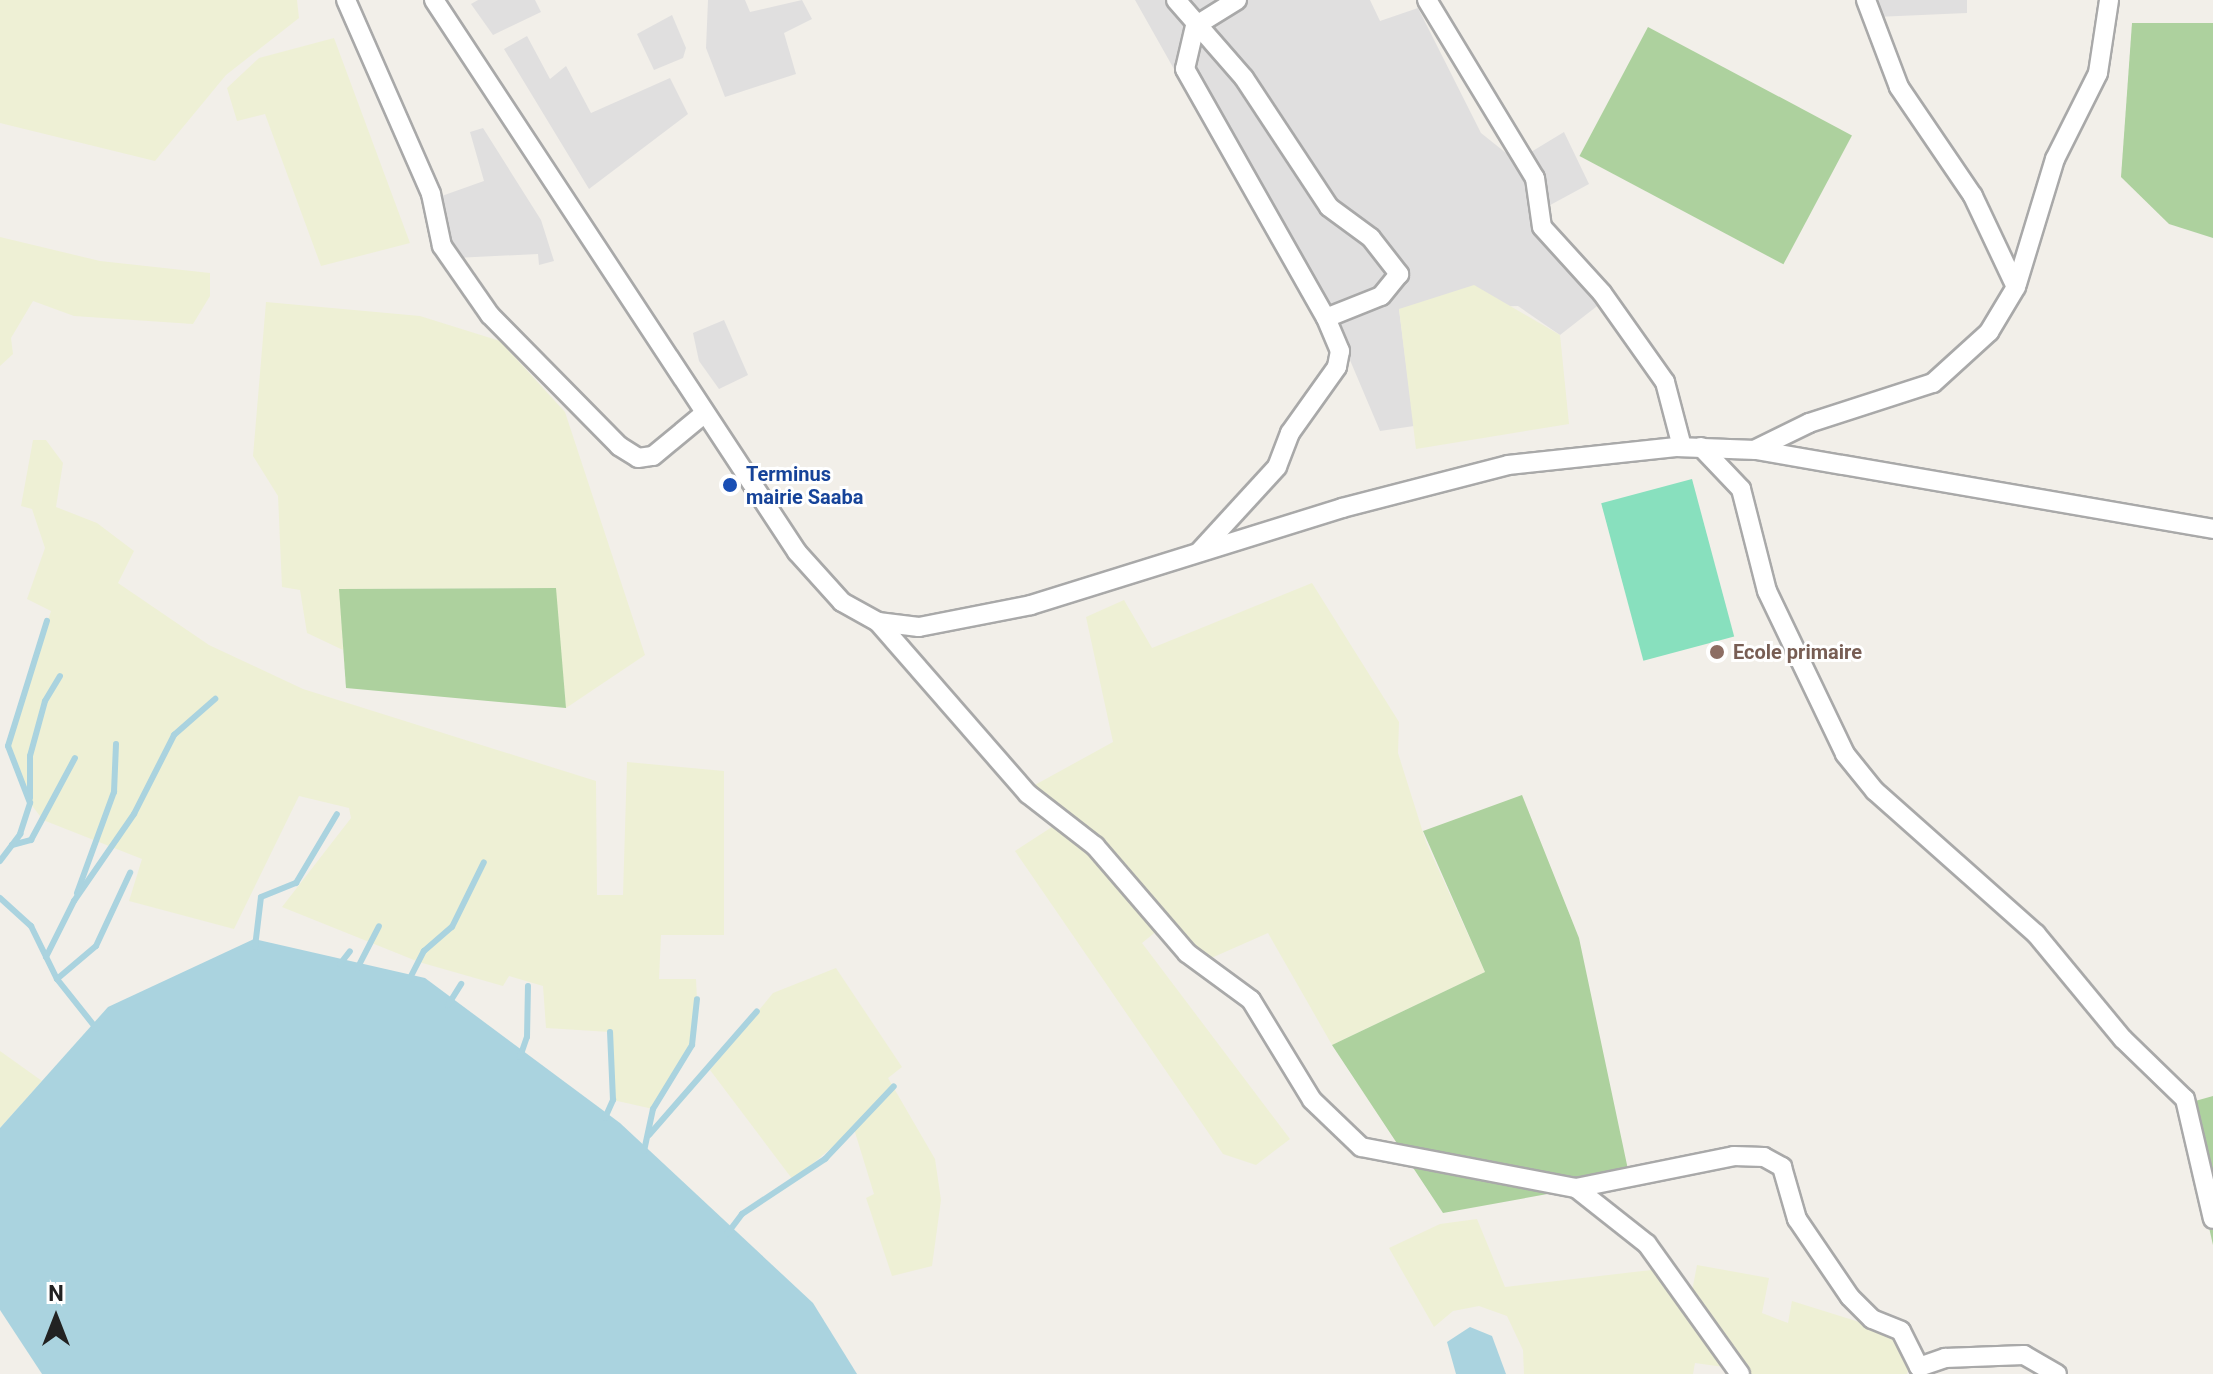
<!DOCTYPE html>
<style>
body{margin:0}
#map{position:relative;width:2213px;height:1374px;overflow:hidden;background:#f2efe9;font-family:Roboto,sans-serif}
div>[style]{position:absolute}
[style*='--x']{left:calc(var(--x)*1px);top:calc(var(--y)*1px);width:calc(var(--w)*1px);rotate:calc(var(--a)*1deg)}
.residential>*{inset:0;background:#e0dfdf}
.farmland>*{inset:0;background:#eef0d5}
.forest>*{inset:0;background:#add19e;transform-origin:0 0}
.pitch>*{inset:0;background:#88e0be;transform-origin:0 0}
.water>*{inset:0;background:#aad3df}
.stream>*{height:6px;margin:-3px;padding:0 3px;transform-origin:3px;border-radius:3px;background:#aad3df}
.roads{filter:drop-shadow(2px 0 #a9a9a9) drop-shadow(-2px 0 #a9a9a9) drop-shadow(0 2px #a9a9a9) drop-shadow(0 -2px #a9a9a9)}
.minor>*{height:18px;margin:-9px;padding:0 9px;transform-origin:9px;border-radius:9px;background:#fff}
.dots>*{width:22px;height:22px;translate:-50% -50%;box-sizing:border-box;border:4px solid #fff;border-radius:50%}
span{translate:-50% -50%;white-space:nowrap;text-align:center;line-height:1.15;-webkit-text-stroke:6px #fff;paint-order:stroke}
.transit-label{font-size:20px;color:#164399;font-weight:700}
.left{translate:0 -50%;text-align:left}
.education-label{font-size:20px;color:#785e54;font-weight:700}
.north{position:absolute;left:16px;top:1278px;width:80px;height:80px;-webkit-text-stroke:6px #fff;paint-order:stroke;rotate:0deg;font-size:22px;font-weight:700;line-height:32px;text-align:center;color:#222}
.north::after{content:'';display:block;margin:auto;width:28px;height:36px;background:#222;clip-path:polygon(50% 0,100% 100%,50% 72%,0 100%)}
</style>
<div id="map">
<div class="residential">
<div style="clip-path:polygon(478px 0,535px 0,541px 12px,493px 35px,471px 4px)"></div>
<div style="clip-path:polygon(708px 0,745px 0,750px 12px,802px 0,812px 19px,784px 33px,796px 74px,725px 97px,706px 48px)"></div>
<div style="clip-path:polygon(1135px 0,1370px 0,1380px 21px,1418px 8px,1481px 133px,1516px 161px,1564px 132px,1589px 184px,1530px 216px,1601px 303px,1560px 335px,1518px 306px,1399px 309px,1414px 426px,1380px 431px,1344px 346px,1332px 349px)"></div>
<div style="clip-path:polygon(1866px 0,1967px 0,1967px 13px,1876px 17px)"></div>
<div style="clip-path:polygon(672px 15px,686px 48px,683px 58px,654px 70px,637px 34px)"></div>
<div style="clip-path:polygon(527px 36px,550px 79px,566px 66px,591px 113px,670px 78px,688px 114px,589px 189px,504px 49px)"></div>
<div style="clip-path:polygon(483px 128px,541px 220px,554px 261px,539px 265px,538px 254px,455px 258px,436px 198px,484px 181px,470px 132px)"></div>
<div style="clip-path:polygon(724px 320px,748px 375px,719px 389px,699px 361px,693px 333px)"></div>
</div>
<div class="farmland">
<div style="clip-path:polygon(0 0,297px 0,299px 18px,226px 75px,155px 161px,0 123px)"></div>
<div style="clip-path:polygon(334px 38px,410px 243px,321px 266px,265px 114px,237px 121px,227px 88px,259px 58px)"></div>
<div style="clip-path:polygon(0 237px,100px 261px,210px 273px,210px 296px,193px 324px,74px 316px,33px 301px,11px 338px,13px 354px,0 366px)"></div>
<div style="clip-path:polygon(1474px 285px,1560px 335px,1569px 424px,1416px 449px,1399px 309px)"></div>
<div style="clip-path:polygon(266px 302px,420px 316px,500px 341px,565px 412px,645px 655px,566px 708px,555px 588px,340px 589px,343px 650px,307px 633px,300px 590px,282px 587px,278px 496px,253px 456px)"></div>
<div style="clip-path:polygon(33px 440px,46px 440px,63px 463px,56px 507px,97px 523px,134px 551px,118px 583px,209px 645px,303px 689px,596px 781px,597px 895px,623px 895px,627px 762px,724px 771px,724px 935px,661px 935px,659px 979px,696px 979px,697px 999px,692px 1045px,653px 1109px,613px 1100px,610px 1032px,546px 1028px,543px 986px,509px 976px,503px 986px,419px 962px,282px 907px,351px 818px,349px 808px,299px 796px,234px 929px,129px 901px,142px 859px,43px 820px,30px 803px,8px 746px,51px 611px,27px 599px,45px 548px,32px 509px,21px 506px)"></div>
<div style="clip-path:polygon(1312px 583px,1399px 722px,1398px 753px,1426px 842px,1485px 972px,1332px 1045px,1268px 933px,1200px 963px,1163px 926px,1142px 943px,1290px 1139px,1256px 1165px,1223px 1154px,1015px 851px,1055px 825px,1033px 786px,1113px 742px,1086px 617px,1124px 600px,1152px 648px)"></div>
<div style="clip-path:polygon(836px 968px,902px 1067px,888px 1078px,935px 1159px,941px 1200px,932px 1266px,892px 1276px,866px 1198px,874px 1194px,854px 1129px,793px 1180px,710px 1070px,773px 993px)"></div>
<div style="clip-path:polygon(0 1051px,42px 1081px,0 1128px)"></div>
<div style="clip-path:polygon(1477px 1219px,1505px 1287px,1660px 1269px,1689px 1307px,1697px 1265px,1769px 1278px,1762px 1313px,1788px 1323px,1792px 1301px,1917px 1340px,1907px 1374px,1728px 1374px,1724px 1367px,1695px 1363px,1693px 1374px,1524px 1374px,1523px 1350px,1507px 1316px,1479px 1306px,1453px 1311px,1434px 1327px,1389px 1248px,1440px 1224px)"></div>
</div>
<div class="forest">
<div style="clip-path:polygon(2132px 23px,2213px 23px,2213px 238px,2169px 224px,2121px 177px)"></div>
<div style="left:1648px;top:27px;width:231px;height:146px;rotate:28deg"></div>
<div style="clip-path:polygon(556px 588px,566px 708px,346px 688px,339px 589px)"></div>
<div style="clip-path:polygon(1522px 795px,1579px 938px,1630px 1179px,1443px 1213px,1332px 1045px,1485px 972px,1423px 831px)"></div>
<div style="clip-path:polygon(2213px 1096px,2213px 1245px,2181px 1105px)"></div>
</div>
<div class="pitch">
<div style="left:1692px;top:479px;width:163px;height:94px;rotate:75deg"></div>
</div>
<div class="water">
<div style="clip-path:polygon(254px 939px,425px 978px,620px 1123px,813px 1303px,857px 1374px,42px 1374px,0 1310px,0 1128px,108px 1007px)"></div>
<div style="clip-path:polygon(1470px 1327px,1492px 1336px,1506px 1374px,1456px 1374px,1447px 1342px)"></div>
</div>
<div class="stream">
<div style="--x:30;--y:798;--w:42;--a:-90"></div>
<div style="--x:30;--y:756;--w:57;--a:-74.7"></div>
<div style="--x:45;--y:701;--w:29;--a:-59"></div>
<div style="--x:12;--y:845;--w:20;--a:-15"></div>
<div style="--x:31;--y:840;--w:93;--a:-61.8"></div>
<div style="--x:0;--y:861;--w:34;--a:-53"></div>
<div style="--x:20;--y:834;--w:33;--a:-72"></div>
<div style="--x:30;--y:803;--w:61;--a:-111.1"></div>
<div style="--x:8;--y:746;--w:131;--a:-72.7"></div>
<div style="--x:77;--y:893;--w:108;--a:-69.9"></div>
<div style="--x:114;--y:792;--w:48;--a:-87.6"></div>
<div style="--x:0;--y:898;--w:42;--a:42.1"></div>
<div style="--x:31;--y:926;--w:59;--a:63.9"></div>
<div style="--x:57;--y:979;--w:63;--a:51.5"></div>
<div style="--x:255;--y:947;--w:50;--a:-83.2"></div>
<div style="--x:261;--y:897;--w:38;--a:-22"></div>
<div style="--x:296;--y:883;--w:80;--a:-59.3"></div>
<div style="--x:46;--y:957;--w:63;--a:-63.4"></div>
<div style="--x:74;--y:901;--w:106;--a:-55.4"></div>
<div style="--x:134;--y:814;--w:89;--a:-63.1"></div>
<div style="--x:174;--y:735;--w:55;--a:-41.3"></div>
<div style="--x:340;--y:964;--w:16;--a:-52"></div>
<div style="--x:357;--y:969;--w:48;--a:-62.9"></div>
<div style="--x:57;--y:979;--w:51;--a:-40.2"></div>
<div style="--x:96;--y:946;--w:81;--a:-65"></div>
<div style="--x:408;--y:982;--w:35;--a:-63"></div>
<div style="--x:424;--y:951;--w:37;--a:-41"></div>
<div style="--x:452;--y:927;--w:72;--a:-63.8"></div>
<div style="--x:448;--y:1005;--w:25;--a:-58"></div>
<div style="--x:520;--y:1057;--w:21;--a:-71"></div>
<div style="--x:527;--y:1037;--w:51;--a:-88.9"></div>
<div style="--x:605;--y:1118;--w:20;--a:-66"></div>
<div style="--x:613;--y:1100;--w:68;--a:-92.5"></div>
<div style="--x:649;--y:1135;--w:164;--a:-48.9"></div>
<div style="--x:644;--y:1151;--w:43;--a:-77.9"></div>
<div style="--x:653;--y:1109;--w:75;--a:-58.6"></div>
<div style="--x:692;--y:1045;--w:46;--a:-83.8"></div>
<div style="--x:727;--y:1234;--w:25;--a:-53"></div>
<div style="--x:742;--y:1214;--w:100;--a:-33.5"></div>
<div style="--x:825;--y:1159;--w:100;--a:-46.6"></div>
</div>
<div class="roads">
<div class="minor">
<div style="--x:346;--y:0;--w:212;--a:66.3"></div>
<div style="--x:431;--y:194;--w:53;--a:78.1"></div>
<div style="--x:442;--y:246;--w:84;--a:55.2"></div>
<div style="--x:490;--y:315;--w:184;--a:45.4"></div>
<div style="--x:619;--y:446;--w:22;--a:32"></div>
<div style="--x:638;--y:458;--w:15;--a:-8"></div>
<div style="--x:653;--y:456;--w:67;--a:-39.6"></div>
<div style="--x:434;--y:0;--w:661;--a:56.67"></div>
<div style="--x:797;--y:552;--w:67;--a:48"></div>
<div style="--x:842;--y:602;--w:41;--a:29.1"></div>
<div style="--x:878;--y:622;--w:41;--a:7"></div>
<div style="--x:919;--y:627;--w:114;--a:-11.1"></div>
<div style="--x:1031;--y:605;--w:326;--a:-17.3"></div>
<div style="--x:1342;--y:508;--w:171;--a:-14.5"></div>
<div style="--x:1508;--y:465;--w:169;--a:-6.1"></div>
<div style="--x:1676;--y:447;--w:80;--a:2.1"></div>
<div style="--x:1756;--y:450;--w:464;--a:9.8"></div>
<div style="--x:1176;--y:0;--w:103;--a:48.9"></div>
<div style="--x:1244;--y:78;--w:154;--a:56.6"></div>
<div style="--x:1329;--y:207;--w:52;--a:36.4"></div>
<div style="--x:1371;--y:238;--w:46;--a:52.1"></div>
<div style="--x:1399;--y:274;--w:28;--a:129"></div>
<div style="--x:1381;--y:296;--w:59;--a:158.2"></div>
<div style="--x:1326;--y:318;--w:36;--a:67"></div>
<div style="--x:1340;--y:351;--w:16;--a:101"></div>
<div style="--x:1337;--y:367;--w:81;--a:125.5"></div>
<div style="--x:1290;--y:433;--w:36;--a:111"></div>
<div style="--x:1277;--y:467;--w:114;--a:132.5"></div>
<div style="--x:1237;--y:0;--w:49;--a:148.2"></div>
<div style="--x:1195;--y:26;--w:44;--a:103.1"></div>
<div style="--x:1185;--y:69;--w:286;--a:60.5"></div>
<div style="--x:1427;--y:0;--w:208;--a:58.8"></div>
<div style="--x:1535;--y:178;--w:49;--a:81.9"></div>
<div style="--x:1542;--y:227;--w:89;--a:47.7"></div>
<div style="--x:1602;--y:293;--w:109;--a:54.7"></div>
<div style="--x:1665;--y:382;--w:67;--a:75.3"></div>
<div style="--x:2017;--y:284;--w:131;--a:-73.1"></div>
<div style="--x:2055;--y:159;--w:96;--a:-63.4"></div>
<div style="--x:2098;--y:73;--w:74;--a:-81.4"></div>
<div style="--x:1701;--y:447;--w:58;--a:46.4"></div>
<div style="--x:1741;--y:489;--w:105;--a:75.7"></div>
<div style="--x:1767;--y:591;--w:181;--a:64.4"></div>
<div style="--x:1845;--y:754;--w:48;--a:51"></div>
<div style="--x:1875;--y:791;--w:215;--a:41.6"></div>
<div style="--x:2036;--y:934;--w:136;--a:50.4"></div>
<div style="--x:2123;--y:1039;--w:86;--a:44.1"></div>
<div style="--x:2185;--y:1099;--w:123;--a:76.9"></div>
<div style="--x:1756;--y:449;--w:59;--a:-26.1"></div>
<div style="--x:1809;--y:423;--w:130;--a:-17.9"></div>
<div style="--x:1933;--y:383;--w:76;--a:-42.3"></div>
<div style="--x:1989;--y:332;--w:52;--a:-59"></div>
<div style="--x:2016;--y:287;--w:101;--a:-115.3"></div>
<div style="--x:1973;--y:196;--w:132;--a:-124.2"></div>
<div style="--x:1899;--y:87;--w:93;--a:-110.8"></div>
<div style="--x:878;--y:622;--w:228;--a:48.9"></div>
<div style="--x:1028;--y:794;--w:85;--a:37.8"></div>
<div style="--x:1095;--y:846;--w:141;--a:49.3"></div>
<div style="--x:1187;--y:953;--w:79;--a:36.3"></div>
<div style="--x:1251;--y:1000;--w:117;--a:58.6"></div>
<div style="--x:1312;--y:1100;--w:68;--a:43.8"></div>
<div style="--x:1361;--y:1147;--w:219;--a:10.8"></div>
<div style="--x:1576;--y:1188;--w:161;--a:-11.4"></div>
<div style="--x:1734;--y:1156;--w:30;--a:2"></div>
<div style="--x:1764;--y:1157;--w:21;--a:29"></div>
<div style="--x:1782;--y:1167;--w:54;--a:73.9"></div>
<div style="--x:1797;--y:1219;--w:94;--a:55.8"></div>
<div style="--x:1850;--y:1297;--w:31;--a:45"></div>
<div style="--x:1872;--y:1319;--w:31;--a:22"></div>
<div style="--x:1901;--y:1331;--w:40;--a:63.4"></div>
<div style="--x:1919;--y:1367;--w:28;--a:-19"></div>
<div style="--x:1945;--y:1358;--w:79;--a:-2.2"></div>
<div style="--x:2024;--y:1355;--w:38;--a:30"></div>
<div style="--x:1576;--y:1188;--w:90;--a:38.3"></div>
<div style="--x:1647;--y:1244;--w:160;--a:54.4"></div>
</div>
</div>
<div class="dots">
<div style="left:730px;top:485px;background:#1a4fb4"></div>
<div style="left:1717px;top:652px;background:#8d6e63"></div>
</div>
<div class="transit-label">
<span class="left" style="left:746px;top:486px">Terminus<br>mairie Saaba</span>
</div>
<div class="education-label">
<span class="left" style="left:1733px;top:652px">Ecole primaire</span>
</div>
<div class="north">N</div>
</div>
